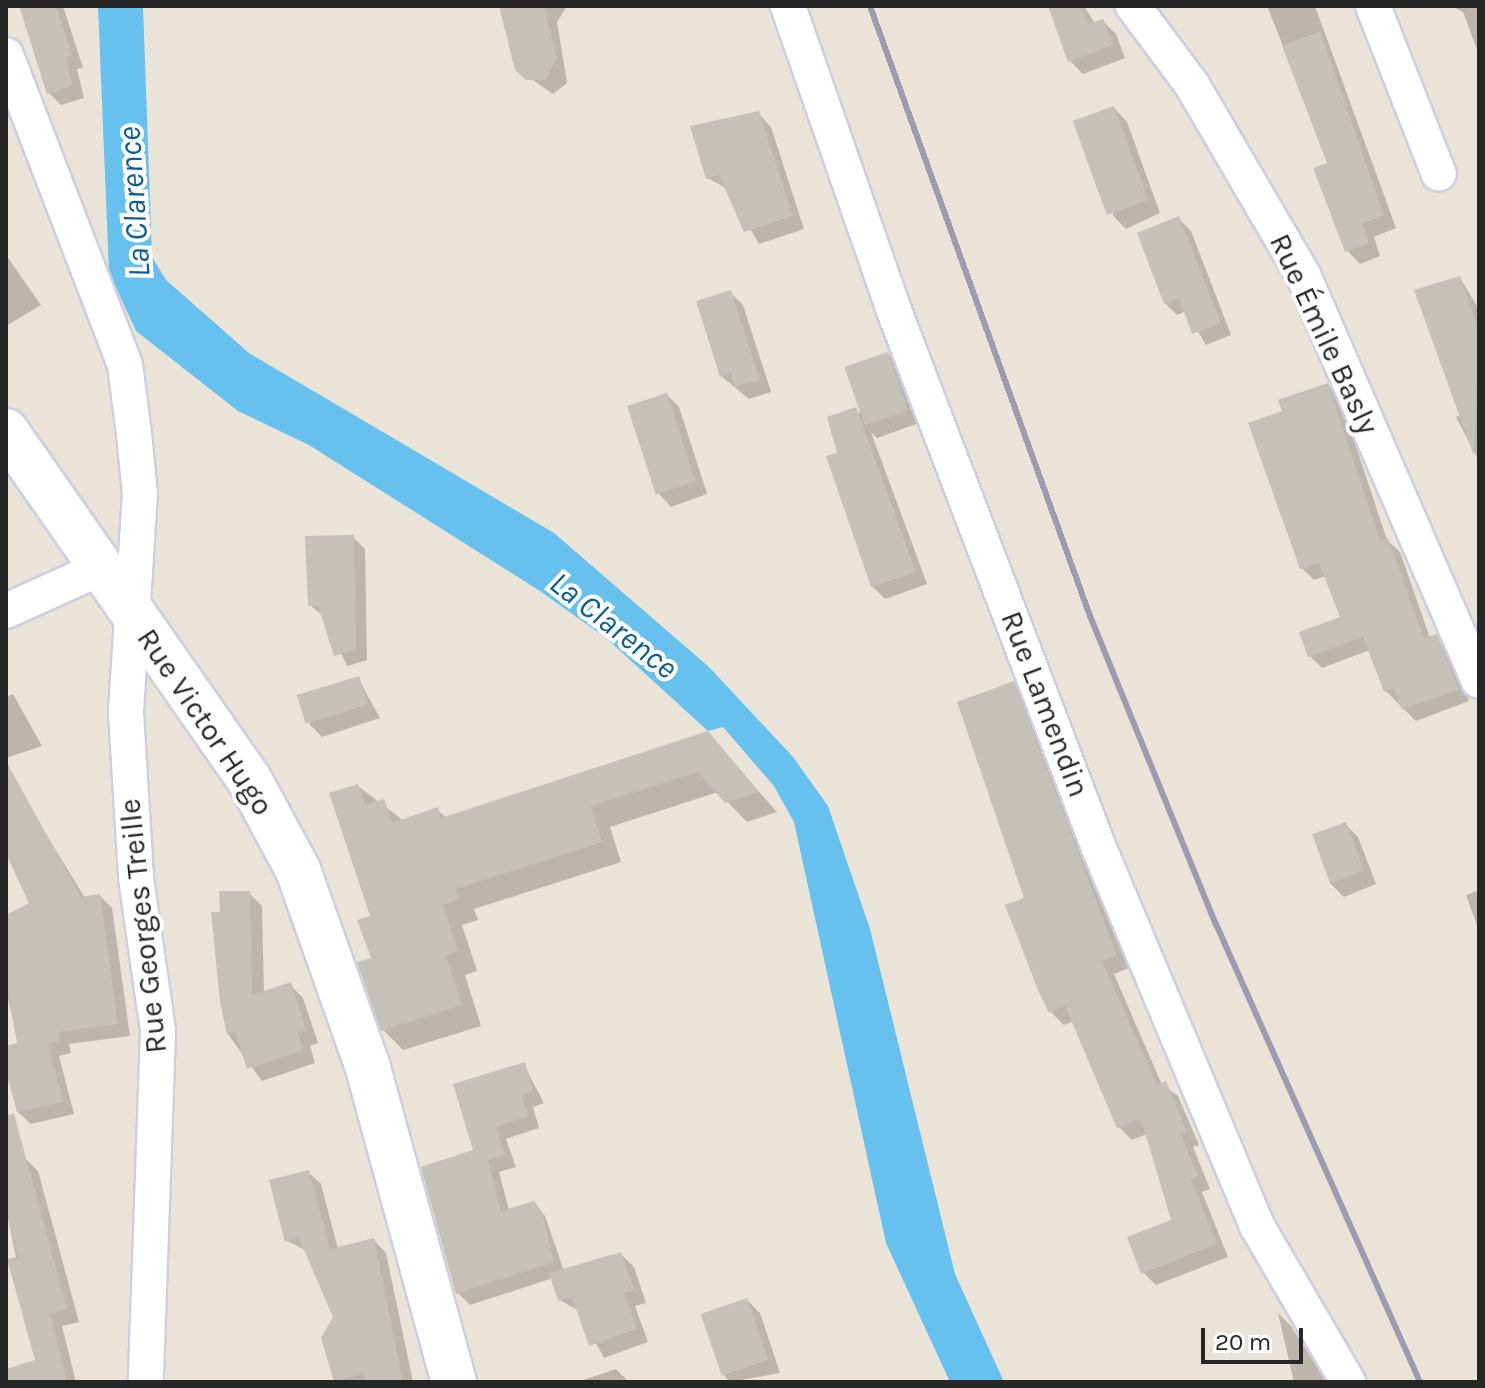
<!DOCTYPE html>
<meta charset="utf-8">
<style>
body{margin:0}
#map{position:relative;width:1485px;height:1388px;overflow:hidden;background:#eae3d7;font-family:Karla,sans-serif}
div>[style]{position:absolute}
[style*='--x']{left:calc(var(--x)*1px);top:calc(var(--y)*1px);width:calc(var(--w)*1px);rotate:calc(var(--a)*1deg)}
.water>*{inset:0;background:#67c1ef}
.shadow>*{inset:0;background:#0003}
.building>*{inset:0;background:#c5c0b8;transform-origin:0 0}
.roads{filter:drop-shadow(2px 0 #cdcfe1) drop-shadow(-2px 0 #cdcfe1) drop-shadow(0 2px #cdcfe1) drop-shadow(0 -2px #cdcfe1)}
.minor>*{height:34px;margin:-17px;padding:0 17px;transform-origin:17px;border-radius:17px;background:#fff}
.secondary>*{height:44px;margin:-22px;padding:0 22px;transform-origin:22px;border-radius:22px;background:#fff}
.rail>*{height:6px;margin:-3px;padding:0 3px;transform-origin:3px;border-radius:3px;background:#9b9cb2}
span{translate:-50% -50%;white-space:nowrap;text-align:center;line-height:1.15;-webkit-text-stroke:8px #fff;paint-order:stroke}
.street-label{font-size:30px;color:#272727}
.water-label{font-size:32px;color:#0c5c96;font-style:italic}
.frame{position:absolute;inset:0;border:8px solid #272727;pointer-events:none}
.scale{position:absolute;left:1201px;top:1328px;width:102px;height:36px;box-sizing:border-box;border:4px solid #272727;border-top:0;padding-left:10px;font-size:24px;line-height:28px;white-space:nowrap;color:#272727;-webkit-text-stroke:6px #fff;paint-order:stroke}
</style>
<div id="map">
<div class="water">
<div style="clip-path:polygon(98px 6px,143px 6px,152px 257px,166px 280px,249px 353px,554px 533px,709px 667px,793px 757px,828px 806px,870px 929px,955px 1274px,1004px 1382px,950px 1382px,886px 1243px,794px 822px,774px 786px,723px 727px,708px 731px,606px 638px,540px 591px,309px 445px,238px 411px,136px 331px,109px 272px)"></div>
</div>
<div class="shadow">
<div style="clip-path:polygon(21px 6px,63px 6px,83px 68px,77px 69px,84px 98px,61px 105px,49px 93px)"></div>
<div style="clip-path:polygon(501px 6px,567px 6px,557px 22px,567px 83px,553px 94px,517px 69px)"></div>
<div style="clip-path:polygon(1084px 6px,1095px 24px,1103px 21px,1116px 34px,1125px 58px,1083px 74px,1070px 61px,1051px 9px)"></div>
<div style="clip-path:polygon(1267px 6px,1315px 6px,1396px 228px,1374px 237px,1380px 256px,1360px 264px,1347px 250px,1330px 164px)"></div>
<div style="clip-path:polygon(1451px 6px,1479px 6px,1479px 55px,1463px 12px)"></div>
<div style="clip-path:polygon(1114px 108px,1127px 122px,1160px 213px,1126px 229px,1113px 216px)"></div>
<div style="clip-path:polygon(758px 113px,771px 127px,804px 229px,759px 244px,727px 189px,708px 178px)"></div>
<div style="clip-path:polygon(1179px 219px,1191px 231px,1231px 335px,1206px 345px,1186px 311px,1177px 315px,1165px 303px)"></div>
<div style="clip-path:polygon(6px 255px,41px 305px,6px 326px)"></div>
<div style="clip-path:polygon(1460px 278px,1479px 309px,1479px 461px,1456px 417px,1462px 414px)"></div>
<div style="clip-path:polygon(731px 293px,743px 305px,771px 392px,749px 399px,721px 376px)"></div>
<div style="clip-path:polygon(888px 354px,900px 367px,919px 423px,877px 438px,871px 432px,927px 584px,885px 599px,872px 586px,839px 454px)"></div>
<div style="clip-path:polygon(1328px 386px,1340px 398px,1387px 540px,1400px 552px,1430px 638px,1448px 648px,1469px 701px,1416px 721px,1386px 691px,1370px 650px,1322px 668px,1310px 656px,1343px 618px,1326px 576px,1314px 580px,1302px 568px,1284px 412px)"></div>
<div style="clip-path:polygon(667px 395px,679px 407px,707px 494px,671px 507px,659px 494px)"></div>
<div style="clip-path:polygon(353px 537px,365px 549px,367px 660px,347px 666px,324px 617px,310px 605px)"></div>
<div style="clip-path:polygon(358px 678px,380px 718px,322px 737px,309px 724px)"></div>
<div style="clip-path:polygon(1013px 683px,1026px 696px,1129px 968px,1114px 974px,1162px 1085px,1178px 1096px,1199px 1145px,1193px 1147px,1210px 1189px,1202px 1192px,1228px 1257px,1156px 1285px,1143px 1272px,1173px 1221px,1147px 1134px,1132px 1140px,1119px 1127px,1074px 1021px,1064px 1025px,1051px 1012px,1008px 906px,1027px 899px)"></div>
<div style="clip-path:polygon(13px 694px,42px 746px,6px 758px,6px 697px)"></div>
<div style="clip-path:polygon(708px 734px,777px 812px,747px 822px,718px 792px,610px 827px,621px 862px,474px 909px,478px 920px,462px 925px,477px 971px,465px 975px,481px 1026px,403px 1050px,383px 1030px,358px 786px,404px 821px,438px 810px,446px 818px)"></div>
<div style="clip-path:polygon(22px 795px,85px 898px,100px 896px,112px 908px,130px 1036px,69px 1044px,71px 1053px,59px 1056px,74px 1114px,31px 1124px,18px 1112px,19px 1045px,6px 990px,6px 918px,32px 904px,6px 849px,6px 803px)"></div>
<div style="clip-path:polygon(1345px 824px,1358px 837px,1376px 884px,1344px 897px,1330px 883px)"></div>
<div style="clip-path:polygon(1479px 890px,1479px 931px,1466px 895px)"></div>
<div style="clip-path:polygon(249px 893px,262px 906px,264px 993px,290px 985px,303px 998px,318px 1043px,310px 1046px,315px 1063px,262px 1081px,228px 1034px,222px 914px)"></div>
<div style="clip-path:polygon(524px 1065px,544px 1103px,533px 1107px,539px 1128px,506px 1139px,516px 1167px,499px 1172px,509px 1210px,533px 1203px,545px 1216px,564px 1271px,621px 1254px,634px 1267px,646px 1303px,635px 1306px,648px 1342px,604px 1358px,579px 1311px,560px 1300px,553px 1278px,470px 1305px,458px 1293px,476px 1152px)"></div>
<div style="clip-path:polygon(25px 1158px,38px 1171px,79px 1322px,62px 1326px,76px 1382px,17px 1382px,37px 1362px,6px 1208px,6px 1163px)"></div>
<div style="clip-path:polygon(308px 1172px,321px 1184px,338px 1249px,374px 1240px,386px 1253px,413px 1382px,341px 1382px,334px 1375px,334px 1317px,307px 1251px,287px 1241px)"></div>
<div style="clip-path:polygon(747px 1300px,760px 1313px,780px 1373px,730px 1382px,723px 1374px)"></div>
<div style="clip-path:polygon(1278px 1313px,1291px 1326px,1327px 1382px,1294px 1382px)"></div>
<div style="clip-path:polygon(616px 1369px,629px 1382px,577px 1382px)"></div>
</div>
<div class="building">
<div style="clip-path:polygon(19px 6px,56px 6px,72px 55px,66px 57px,72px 86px,47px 94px)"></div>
<div style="clip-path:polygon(499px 6px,544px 6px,557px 58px,546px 80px,526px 80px,515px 70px)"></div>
<div style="clip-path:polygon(1048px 6px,1081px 6px,1088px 24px,1103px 19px,1113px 45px,1068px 62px)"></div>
<div style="clip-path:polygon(1320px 31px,1384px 215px,1362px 224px,1369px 243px,1345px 252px,1313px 168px,1327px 163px,1282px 46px)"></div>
<div style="left:1114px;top:106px;width:100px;height:44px;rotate:70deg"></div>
<div style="clip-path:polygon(759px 111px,793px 216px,744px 232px,719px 175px,706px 179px,690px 126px)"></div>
<div style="clip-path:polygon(1179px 216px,1221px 323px,1192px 334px,1179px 298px,1164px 304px,1137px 233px)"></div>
<div style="clip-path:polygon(1460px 276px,1479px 331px,1474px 456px,1414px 290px)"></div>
<div style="clip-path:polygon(731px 290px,760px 380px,735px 387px,731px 373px,720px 377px,696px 301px)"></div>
<div style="left:888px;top:352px;width:62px;height:46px;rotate:71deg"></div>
<div style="clip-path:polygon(1328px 383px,1380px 541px,1388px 538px,1424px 638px,1437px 634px,1459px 689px,1402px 710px,1394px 688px,1384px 692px,1363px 637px,1308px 657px,1299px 632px,1340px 617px,1319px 563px,1300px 569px,1248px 423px,1282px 411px,1278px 400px)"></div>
<div style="left:667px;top:393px;width:93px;height:42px;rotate:72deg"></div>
<div style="clip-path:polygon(856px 407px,916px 572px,871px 587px,826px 456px,837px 453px,827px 417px)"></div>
<div style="clip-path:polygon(354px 535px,356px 649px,334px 656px,318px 606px,308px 606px,305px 536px)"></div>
<div style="left:359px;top:676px;width:30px;height:65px;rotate:73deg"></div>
<div style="clip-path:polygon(1014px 681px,1117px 956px,1102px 961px,1157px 1085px,1166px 1081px,1187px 1132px,1181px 1134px,1198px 1176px,1191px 1179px,1217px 1244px,1141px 1274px,1127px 1237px,1171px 1220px,1141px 1119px,1117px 1128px,1065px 1006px,1049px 1013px,1038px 990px,1005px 905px,1024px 898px,957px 702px)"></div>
<div style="clip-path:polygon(708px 731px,759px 792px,725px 803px,698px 772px,591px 806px,602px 842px,456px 889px,459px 899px,443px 905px,458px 951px,446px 955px,462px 1005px,381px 1031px,357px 962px,371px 958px,357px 920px,370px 916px,329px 793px,358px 784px,365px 805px,384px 799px,392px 823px,438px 807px,441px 818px)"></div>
<div style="clip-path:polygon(6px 761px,81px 897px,100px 894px,118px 1024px,58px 1032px,60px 1041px,48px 1044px,63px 1102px,17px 1112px,6px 1072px,6px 1046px,17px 1043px,6px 981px,6px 915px,29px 903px,6px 854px)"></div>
<div style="left:1346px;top:822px;width:52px;height:36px;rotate:70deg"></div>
<div style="clip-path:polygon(219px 891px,250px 891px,252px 995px,291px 982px,306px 1030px,298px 1033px,303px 1050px,247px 1069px,235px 1032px,227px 1035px,220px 1002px,211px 912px,220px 912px)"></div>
<div style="clip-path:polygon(525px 1062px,533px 1091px,522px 1095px,528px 1116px,496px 1127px,505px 1155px,488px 1160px,501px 1211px,534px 1201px,542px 1212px,554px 1262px,456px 1294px,421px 1167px,473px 1150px,453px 1084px)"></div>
<div style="clip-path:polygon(14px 1114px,67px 1309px,50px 1314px,67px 1382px,6px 1382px,6px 1369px,35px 1360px,7px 1259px,18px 1257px,6px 1211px,6px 1115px)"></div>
<div style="clip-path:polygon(309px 1170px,330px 1249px,374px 1238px,403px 1382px,366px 1382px,363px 1374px,334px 1382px,321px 1338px,333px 1317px,299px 1238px,285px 1242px,269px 1180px)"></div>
<div style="clip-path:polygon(621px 1252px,634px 1290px,624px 1293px,637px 1329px,589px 1346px,572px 1297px,558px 1301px,549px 1273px)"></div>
<div style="left:747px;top:1298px;width:65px;height:49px;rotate:71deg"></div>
</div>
<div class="roads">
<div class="minor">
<div style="--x:788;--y:6;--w:320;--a:70.8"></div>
<div style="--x:893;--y:308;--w:578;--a:69.12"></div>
<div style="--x:1099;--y:848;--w:410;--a:67.3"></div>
<div style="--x:1257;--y:1226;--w:181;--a:59.7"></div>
<div style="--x:1133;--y:6;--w:99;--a:53.2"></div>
<div style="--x:1192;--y:85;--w:222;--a:59.7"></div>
<div style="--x:1304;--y:277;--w:440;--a:66.6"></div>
<div style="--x:1373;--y:6;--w:180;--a:68.6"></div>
<div style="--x:6;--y:55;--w:332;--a:69"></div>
<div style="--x:125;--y:365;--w:70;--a:82.6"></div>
<div style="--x:134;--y:434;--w:60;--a:84.3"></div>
<div style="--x:140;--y:494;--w:219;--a:93.7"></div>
<div style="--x:126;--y:713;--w:165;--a:86.5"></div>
<div style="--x:136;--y:878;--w:155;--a:81.8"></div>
<div style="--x:158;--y:1031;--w:351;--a:92"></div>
<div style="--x:6;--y:611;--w:102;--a:-24.3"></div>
</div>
<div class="secondary">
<div style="--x:6;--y:431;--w:424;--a:55.1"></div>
<div style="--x:249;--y:779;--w:103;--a:61.7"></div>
<div style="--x:298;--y:870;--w:210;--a:70.5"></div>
<div style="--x:368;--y:1068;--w:326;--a:74.7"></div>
</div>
</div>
<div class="rail">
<div style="--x:870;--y:6;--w:648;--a:70.17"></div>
<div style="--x:1090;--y:616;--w:333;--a:67.8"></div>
<div style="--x:1216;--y:924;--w:501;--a:65.99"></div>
</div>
<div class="street-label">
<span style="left:1324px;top:334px;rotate:65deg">Rue Émile Basly</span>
<span style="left:1045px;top:704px;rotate:69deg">Rue Lamendin</span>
<span style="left:205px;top:722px;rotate:56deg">Rue Victor Hugo</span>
<span style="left:143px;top:926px;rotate:-96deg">Rue Georges Treille</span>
</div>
<div class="water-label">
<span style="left:135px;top:202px;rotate:-94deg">La Clarence</span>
<span style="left:613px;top:626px;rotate:38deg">La Clarence</span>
</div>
<div class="frame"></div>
<div class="scale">20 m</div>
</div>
